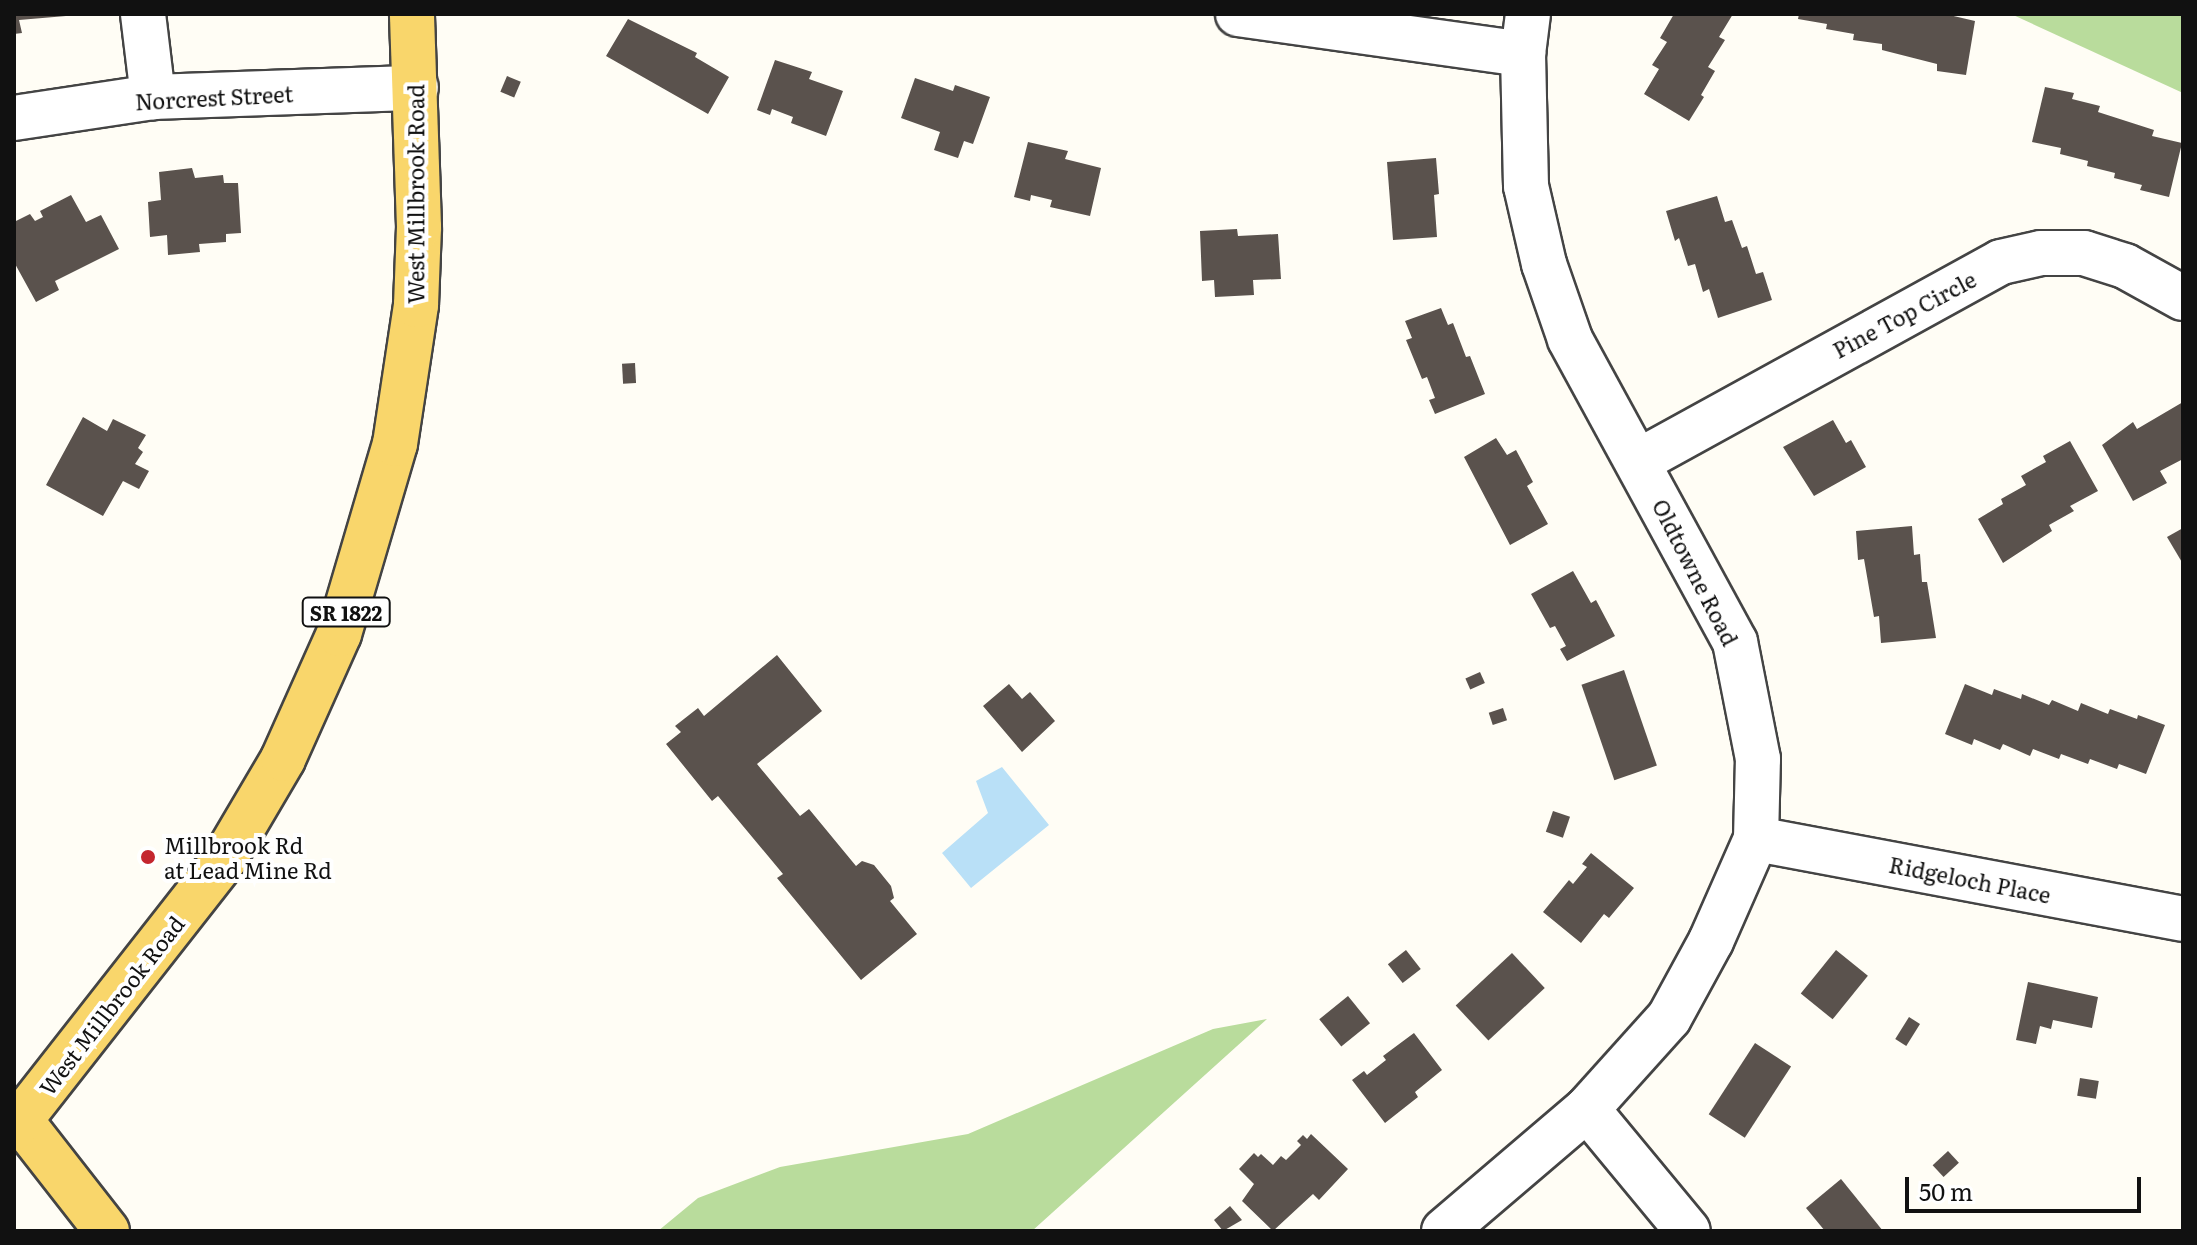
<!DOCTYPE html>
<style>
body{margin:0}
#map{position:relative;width:2197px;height:1245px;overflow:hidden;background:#fffdf5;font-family:Literata,serif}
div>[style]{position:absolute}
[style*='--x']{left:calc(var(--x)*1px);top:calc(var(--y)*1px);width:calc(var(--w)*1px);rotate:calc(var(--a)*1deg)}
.forest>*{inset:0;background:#b9dc9c}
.water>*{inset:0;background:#b9e0f7}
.building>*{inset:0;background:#5a524d;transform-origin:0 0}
.roads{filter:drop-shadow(2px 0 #444) drop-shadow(-2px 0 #444) drop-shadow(0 2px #444) drop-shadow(0 -2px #444)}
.minor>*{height:44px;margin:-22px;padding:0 22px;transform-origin:22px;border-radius:22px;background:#fff}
.major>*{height:44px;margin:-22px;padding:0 22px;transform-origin:22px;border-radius:22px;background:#f9d66b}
.dots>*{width:22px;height:22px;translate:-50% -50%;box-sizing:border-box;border:4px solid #fff;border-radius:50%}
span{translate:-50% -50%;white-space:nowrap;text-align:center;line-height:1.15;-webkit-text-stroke:8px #fff;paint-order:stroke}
.shield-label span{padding:2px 6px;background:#fff;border:2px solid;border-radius:6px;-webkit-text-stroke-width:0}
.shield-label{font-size:20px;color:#111;font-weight:700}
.street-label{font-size:22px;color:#111}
.poi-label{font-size:22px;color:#111}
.left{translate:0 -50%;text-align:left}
.frame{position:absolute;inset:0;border:16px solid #111;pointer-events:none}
.scale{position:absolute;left:1905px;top:1177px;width:236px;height:36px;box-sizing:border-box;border:4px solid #111;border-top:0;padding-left:10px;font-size:24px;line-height:28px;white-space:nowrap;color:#111;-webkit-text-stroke:6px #fff;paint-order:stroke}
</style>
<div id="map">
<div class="forest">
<div style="clip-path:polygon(2011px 14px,2183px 14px,2183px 93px)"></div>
<div style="clip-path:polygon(1267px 1019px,1032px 1231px,658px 1231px,698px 1198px,780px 1167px,968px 1134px,1213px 1029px)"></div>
</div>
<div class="water">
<div style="clip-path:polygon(1002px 767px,1049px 825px,971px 888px,942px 853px,988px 813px,976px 781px)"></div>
</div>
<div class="building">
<div style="clip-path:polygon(14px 14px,66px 14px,66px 16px,19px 20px,22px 33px,14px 34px)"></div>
<div style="clip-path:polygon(1674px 14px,1733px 14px,1719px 37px,1725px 40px,1708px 67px,1715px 71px,1701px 95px,1704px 97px,1689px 121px,1644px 94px,1659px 69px,1652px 65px,1667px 42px,1660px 38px)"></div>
<div style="clip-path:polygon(1799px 14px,1945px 14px,1975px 21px,1966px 75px,1937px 71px,1937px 64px,1882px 50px,1882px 44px,1853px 40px,1854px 34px,1826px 29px,1827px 24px,1798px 19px)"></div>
<div style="clip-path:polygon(628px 19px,697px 53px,695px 57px,729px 77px,708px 114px,606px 56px)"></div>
<div style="clip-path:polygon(775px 60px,812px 72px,809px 79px,843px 91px,826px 136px,791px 123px,793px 117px,772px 109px,770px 115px,757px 110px)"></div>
<div style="left:507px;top:76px;width:15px;height:17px;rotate:23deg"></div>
<div style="clip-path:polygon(915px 78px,953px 91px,955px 85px,990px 97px,973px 144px,964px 141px,958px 158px,934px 150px,940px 132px,901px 118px)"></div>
<div style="clip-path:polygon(2045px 87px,2074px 93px,2072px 99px,2100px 106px,2098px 112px,2154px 130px,2152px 136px,2182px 143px,2169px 197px,2140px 190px,2142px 185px,2114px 178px,2115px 173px,2087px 166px,2088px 161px,2060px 154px,2061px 148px,2032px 142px)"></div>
<div style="clip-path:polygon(1028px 142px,1068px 151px,1065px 159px,1101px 168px,1090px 216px,1050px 207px,1052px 200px,1031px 195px,1030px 201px,1014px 197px)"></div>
<div style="clip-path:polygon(1436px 158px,1439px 194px,1434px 195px,1437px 237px,1393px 240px,1387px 162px)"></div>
<div style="clip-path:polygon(192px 168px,195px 178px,223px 175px,224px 183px,238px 183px,241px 233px,226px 234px,226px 242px,199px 244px,200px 252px,168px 255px,167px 235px,150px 237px,148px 202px,161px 200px,159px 172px)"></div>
<div style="clip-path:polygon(71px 195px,86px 222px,101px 215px,119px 249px,55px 281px,59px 290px,36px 302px,14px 262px,14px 222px,30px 214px,35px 221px,43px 217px,40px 211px)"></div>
<div style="clip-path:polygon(1717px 196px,1725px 222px,1732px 220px,1742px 248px,1747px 246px,1756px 274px,1763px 272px,1772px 300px,1718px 318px,1709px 289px,1703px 292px,1695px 264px,1688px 266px,1679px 238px,1675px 241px,1666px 211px)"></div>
<div style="clip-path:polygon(1237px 229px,1238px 236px,1278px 234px,1281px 279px,1253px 280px,1254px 295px,1215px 297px,1214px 280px,1202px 281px,1200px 231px)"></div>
<div style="clip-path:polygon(1441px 308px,1448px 325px,1453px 323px,1466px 357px,1470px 356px,1485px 394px,1435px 414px,1429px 400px,1435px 398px,1427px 377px,1422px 379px,1406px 340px,1412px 338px,1405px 321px)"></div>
<div style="left:635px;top:363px;width:20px;height:13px;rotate:87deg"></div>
<div style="clip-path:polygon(2183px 402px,2183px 459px,2160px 471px,2167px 483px,2133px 501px,2102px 445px,2133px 422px,2137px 429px)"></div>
<div style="clip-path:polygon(83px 417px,107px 431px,113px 419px,146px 435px,138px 448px,143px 452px,135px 464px,149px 471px,139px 489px,123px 481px,103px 516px,46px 485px)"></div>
<div style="clip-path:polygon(1833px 420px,1846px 443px,1851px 440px,1866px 467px,1814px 496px,1783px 447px)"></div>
<div style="clip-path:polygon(1496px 438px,1507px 455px,1516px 450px,1533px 482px,1527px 486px,1548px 524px,1510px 545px,1464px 457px)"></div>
<div style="clip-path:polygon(2070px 441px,2098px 491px,2070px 506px,2074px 511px,2049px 525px,2052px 531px,2003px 563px,1978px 519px,2003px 504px,2001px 499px,2026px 485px,2021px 476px,2046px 462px,2043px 456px)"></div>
<div style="clip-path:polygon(1912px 526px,1914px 555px,1920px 554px,1922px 582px,1927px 582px,1936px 638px,1881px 643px,1879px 616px,1874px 617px,1864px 559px,1858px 560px,1856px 531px)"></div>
<div style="clip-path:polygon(2183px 528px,2183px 564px,2167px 537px)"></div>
<div style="clip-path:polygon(1573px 571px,1591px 603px,1596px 600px,1615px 636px,1567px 661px,1560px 649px,1566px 646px,1555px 626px,1550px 628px,1531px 594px)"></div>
<div style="clip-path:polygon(777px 655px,822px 711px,757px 764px,800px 816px,809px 809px,856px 866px,862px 861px,874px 865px,891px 886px,894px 898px,890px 901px,917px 934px,861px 980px,777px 878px,783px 874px,718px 796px,712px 801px,666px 744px,681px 732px,675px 726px,698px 708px,704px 716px)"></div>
<div style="left:1624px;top:670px;width:101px;height:45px;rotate:71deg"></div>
<div style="left:1480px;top:672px;width:12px;height:16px;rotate:66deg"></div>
<div style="clip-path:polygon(1009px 684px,1022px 699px,1030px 692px,1055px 721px,1022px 752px,983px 706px)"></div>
<div style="clip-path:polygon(1965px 684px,1992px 695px,1994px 689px,2021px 699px,2022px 694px,2049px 705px,2052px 700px,2078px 711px,2081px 703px,2108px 714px,2110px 709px,2137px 719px,2138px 715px,2165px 725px,2146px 774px,2119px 764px,2117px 769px,2090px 759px,2088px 764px,2061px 754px,2059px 759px,2033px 749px,2030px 756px,2003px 744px,2000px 750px,1974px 739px,1972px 745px,1945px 734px)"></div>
<div style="left:1503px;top:708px;width:13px;height:15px;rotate:72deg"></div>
<div style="left:1553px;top:811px;width:18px;height:22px;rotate:19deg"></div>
<div style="clip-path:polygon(1591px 853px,1634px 888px,1609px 918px,1604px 914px,1581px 943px,1543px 912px,1569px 880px,1573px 884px,1587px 867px,1582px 864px)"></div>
<div style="left:1406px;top:950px;width:24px;height:23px;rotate:52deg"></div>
<div style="left:1836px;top:950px;width:41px;height:56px;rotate:39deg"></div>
<div style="left:1512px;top:953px;width:48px;height:77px;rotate:47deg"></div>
<div style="clip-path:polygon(2028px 982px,2098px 997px,2092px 1028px,2053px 1020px,2051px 1029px,2040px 1026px,2036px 1044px,2016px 1040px)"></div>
<div style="left:1348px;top:996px;width:35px;height:37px;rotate:51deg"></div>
<div style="left:1909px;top:1017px;width:13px;height:26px;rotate:32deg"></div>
<div style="clip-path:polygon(1414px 1033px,1442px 1070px,1415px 1092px,1418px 1097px,1385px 1123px,1352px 1080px,1364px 1071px,1367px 1075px,1386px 1060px,1383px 1056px)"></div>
<div style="left:1755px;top:1043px;width:43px;height:85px;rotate:33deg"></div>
<div style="left:2080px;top:1078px;width:19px;height:18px;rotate:9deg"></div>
<div style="clip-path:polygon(1311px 1134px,1348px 1169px,1319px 1200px,1313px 1194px,1273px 1231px,1242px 1201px,1254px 1184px,1239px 1169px,1254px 1153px,1258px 1157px,1261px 1154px,1273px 1165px,1281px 1156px,1286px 1160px,1301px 1145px,1297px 1141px,1303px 1135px,1307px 1139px)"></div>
<div style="left:1948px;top:1151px;width:16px;height:21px;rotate:47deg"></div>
<div style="clip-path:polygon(1841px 1179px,1883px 1231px,1825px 1231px,1806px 1208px)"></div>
<div style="clip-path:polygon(1230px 1206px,1242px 1220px,1223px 1231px,1214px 1220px)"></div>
</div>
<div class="roads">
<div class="minor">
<div style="--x:143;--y:14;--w:84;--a:83.1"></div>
<div style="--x:1238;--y:14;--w:288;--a:8"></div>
<div style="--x:14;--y:118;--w:141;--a:-8.6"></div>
<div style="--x:153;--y:97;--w:263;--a:-2"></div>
<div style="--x:1639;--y:461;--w:413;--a:-28.8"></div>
<div style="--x:2001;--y:262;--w:41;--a:-12.7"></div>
<div style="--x:2041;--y:253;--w:43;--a:0"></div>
<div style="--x:2084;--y:253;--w:43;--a:17.6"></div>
<div style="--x:2125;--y:266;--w:66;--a:28.9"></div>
<div style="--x:1756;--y:839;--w:434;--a:10.6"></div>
<div style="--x:1587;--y:1109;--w:158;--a:50.4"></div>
<div style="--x:1444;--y:1231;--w:188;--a:-40.5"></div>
<div style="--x:1587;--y:1109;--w:122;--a:-48"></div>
<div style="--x:1669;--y:1018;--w:88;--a:-61.4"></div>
<div style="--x:1711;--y:941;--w:111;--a:-66.2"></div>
<div style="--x:1756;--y:839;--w:80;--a:-88.6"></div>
<div style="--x:1758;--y:759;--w:119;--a:-101.1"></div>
<div style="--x:1735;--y:642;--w:345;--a:-118.6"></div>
<div style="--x:1570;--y:339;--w:79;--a:-109.1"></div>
<div style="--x:1544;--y:264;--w:80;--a:-103"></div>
<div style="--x:1526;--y:186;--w:132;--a:-91.3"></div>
<div style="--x:1523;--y:54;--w:40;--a:-82.9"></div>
</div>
<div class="major">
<div style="--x:14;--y:1112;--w:151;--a:52"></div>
<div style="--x:14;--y:1128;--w:339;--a:-51.9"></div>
<div style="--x:223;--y:861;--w:118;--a:-59.5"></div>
<div style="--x:283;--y:759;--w:137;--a:-65.9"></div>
<div style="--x:339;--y:634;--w:198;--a:-73.6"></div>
<div style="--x:395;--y:444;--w:141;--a:-81.4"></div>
<div style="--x:416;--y:305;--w:78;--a:-87.8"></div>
<div style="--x:419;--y:227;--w:213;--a:-91.9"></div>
</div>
</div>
<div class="dots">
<div style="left:148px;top:857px;background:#c4262e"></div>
</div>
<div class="shield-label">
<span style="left:346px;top:612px">SR 1822</span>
</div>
<div class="street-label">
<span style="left:214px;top:97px;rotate:-3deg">Norcrest Street</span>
<span style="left:415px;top:194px;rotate:-90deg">West Millbrook Road</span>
<span style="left:1904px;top:314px;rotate:-28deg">Pine Top Circle</span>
<span style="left:1696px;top:572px;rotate:63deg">Oldtowne Road</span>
<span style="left:1970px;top:879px;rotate:11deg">Ridgeloch Place</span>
<span style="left:111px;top:1005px;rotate:-52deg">West Millbrook Road</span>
</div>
<div class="poi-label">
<span class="left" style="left:164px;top:857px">Millbrook Rd<br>at Lead Mine Rd</span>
</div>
<div class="frame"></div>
<div class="scale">50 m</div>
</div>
